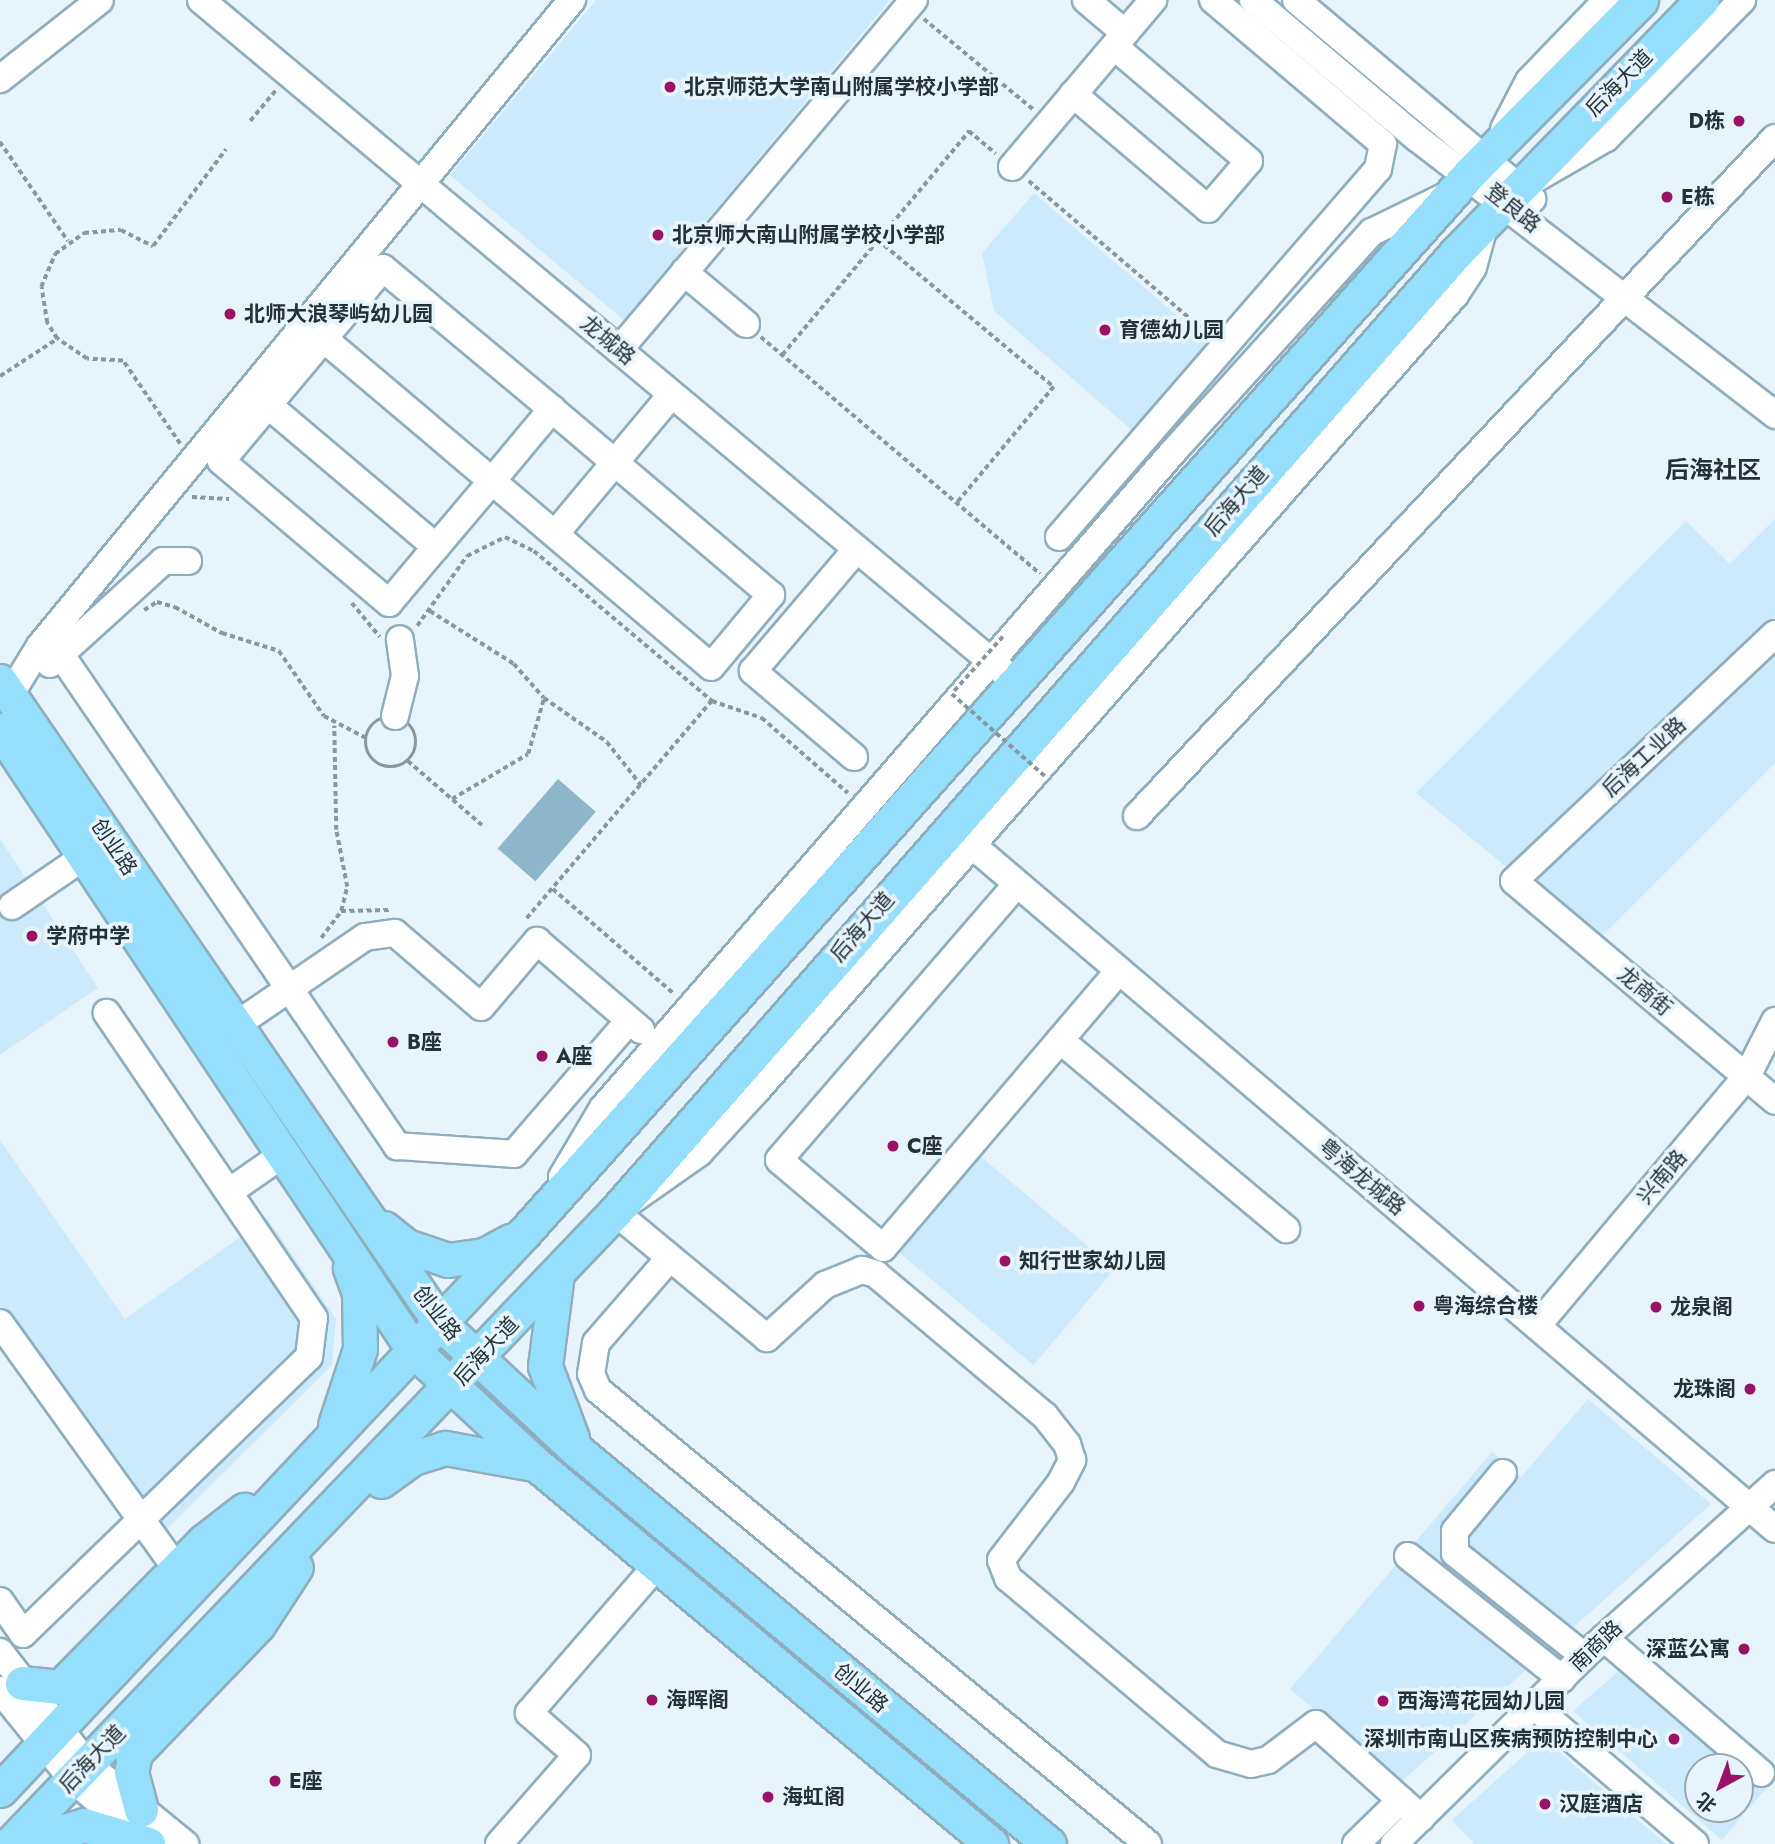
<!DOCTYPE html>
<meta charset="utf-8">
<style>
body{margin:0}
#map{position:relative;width:1775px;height:1844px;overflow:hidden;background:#e8f4fb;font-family:Jost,"Noto Sans SC",sans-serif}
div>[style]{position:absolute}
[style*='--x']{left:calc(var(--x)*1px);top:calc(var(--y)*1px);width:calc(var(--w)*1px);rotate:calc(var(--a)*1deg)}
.built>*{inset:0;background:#cbebfc;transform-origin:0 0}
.water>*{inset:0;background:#8db6ca;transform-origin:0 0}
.path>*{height:3.5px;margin-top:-1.75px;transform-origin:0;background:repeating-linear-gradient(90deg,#8a979d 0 5px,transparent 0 8.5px)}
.path>.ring{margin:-1.75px;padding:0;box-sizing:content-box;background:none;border:3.5px solid #8a979d;border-radius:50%}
.roads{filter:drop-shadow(2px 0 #8faebd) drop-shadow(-2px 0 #8faebd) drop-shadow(0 2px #8faebd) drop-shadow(0 -2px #8faebd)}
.minor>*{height:26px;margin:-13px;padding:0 13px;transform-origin:13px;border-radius:13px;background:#fff}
.major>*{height:33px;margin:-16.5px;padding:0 16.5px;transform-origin:16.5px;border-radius:16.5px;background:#95dffd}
.path-bridge>*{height:3.5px;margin-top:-1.75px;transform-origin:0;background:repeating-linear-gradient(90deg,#8a979d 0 5px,transparent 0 8.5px)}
.dots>*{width:19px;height:19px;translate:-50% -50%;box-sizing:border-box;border:4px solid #e8f4fb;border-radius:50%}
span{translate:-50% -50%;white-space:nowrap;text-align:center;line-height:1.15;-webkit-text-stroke:7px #e8f4fb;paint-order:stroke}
.street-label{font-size:21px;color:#243137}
.poi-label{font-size:21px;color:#243137;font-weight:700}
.left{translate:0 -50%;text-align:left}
.right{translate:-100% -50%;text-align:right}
.quarter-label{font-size:24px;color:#243137;font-weight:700}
.north{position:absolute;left:1684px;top:1753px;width:70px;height:70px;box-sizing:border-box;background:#e8f4fb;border:2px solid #9aa6ad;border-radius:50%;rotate:221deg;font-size:19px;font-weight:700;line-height:28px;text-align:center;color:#243137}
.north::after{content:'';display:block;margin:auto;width:24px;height:32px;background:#991265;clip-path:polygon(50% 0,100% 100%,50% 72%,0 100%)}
</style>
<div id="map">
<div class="built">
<div style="clip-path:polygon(596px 0,890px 0,624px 320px,450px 175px)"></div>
<div style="clip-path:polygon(1034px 193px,1216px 349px,1140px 437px,994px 311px,982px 253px)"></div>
<div style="clip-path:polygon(1775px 519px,1775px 763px,1597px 941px,1416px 793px,1686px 521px,1730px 564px)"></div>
<div style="clip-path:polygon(0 839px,98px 988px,0 1055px)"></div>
<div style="clip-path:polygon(0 1140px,125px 1319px,267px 1218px,336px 1319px,332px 1365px,151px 1545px,0 1331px)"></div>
<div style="left:979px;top:1155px;width:177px;height:126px;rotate:40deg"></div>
<div style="clip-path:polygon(1588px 1399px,1711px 1504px,1400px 1783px,1290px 1689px,1492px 1452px,1521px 1477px)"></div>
<div style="clip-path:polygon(evenodd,1641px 1651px,1775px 1766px,1775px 1778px,1722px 1840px,1573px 1711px,1641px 1651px,1698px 1767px,1740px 1767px,1740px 1809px,1698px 1809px,1698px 1767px)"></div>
<div style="clip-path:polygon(1543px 1738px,1601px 1788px,1666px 1844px,1474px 1844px,1452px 1820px)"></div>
</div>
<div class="water">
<div style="left:558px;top:779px;width:50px;height:92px;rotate:41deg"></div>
</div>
<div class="path">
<div style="--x:924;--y:19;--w:143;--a:39.6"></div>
<div style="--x:250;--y:121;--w:40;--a:-50"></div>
<div style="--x:0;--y:142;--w:120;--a:55.5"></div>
<div style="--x:1029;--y:181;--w:234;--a:40.5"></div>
<div style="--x:878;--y:240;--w:229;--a:39.9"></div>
<div style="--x:1054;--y:387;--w:151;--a:129.9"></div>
<div style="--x:761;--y:337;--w:366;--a:40.3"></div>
<div style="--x:782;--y:355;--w:292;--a:-50.1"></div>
<div style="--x:969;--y:131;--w:35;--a:40"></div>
<div style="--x:0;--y:376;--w:68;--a:-33"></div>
<div style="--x:180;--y:444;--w:101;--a:-124.5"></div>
<div style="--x:123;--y:361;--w:36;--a:-177"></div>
<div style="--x:87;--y:359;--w:36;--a:-146"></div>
<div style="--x:57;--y:339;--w:19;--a:-122"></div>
<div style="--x:47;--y:323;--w:36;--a:-99"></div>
<div style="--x:41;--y:287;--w:36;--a:-67"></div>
<div style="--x:55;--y:254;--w:36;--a:-36"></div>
<div style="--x:84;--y:233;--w:37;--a:-5"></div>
<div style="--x:121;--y:230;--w:36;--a:27"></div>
<div style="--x:153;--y:246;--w:121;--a:-53"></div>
<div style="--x:192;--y:497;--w:37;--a:3"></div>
<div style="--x:352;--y:603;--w:44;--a:50.5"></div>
<div style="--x:144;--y:610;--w:15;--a:-32"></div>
<div style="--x:157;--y:602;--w:19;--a:16"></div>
<div style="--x:175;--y:607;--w:54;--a:29"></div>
<div style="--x:222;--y:633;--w:60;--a:17.5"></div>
<div style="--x:279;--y:651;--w:79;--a:55.3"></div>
<div style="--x:324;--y:716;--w:47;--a:27.6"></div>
<div style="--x:430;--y:611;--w:99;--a:32.2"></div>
<div style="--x:514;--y:664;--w:45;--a:48.6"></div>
<div style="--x:544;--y:698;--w:77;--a:34.9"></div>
<div style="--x:607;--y:742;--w:55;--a:51.7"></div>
<div style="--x:417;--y:626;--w:86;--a:-54.5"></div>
<div style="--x:467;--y:556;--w:42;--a:-26.6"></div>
<div style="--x:505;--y:537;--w:32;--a:26"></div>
<div style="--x:534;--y:551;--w:233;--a:40.1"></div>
<div style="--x:712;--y:701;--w:289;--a:130.4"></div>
<div style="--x:712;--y:701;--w:53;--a:18.8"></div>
<div style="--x:762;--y:718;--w:114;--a:41.1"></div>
<div class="ring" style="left:366px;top:717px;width:46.5px;height:46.5px"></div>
<div style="--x:408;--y:761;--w:98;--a:40.9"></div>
<div style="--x:452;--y:799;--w:88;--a:-30.6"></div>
<div style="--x:528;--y:754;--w:58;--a:-74.1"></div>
<div style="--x:553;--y:889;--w:159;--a:40.9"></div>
<div style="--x:341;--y:911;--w:49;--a:-1.2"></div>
<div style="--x:321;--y:938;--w:34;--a:-53"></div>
<div style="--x:341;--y:911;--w:25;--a:-76"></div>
<div style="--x:347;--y:887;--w:58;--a:-100.9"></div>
<div style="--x:336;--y:830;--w:104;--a:-91.1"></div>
</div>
<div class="roads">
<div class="minor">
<div style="--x:201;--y:0;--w:1048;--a:39.93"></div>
<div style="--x:1086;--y:0;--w:51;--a:40.2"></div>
<div style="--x:1253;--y:0;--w:214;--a:40.1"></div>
<div style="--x:1417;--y:138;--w:453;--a:37.7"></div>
<div style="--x:1296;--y:0;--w:309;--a:40.1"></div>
<div style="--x:0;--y:79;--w:127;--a:-38.3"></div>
<div style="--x:1073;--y:94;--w:177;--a:40.4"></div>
<div style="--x:1208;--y:209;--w:63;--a:-49.5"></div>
<div style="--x:1249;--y:161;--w:177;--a:-139.6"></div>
<div style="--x:1504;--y:129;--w:54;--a:-62.5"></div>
<div style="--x:1529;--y:81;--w:112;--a:-46.1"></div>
<div style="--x:1012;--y:167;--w:219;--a:-49.8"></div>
<div style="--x:1535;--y:179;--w:82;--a:-30"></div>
<div style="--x:1606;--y:138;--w:194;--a:-45.4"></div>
<div style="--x:684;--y:272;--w:81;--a:40"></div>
<div style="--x:324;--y:339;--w:220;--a:40.2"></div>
<div style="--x:492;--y:481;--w:287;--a:40.3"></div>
<div style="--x:711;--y:667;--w:94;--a:-50.2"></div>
<div style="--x:771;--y:595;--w:287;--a:-139.7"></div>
<div style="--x:552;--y:409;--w:220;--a:-140.2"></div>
<div style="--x:383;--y:268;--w:252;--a:130"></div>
<div style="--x:221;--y:461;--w:220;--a:40.2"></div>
<div style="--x:389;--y:603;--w:73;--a:-50"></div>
<div style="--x:436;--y:547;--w:87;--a:-49.7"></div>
<div style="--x:492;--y:481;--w:94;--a:-50.2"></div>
<div style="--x:619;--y:350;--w:458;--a:-49.9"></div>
<div style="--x:268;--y:405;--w:220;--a:40.2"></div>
<div style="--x:555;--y:534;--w:182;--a:-50.1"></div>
<div style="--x:1059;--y:537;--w:487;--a:-49.1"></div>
<div style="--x:1378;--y:169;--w:25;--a:-79"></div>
<div style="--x:1383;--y:144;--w:223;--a:-139.7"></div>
<div style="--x:1775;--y:634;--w:359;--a:136.6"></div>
<div style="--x:1514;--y:881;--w:341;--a:40.1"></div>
<div style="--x:59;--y:652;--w:599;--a:55.62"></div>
<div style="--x:397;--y:1146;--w:117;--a:3.9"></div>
<div style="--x:514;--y:1154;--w:176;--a:-49.2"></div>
<div style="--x:50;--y:664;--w:153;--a:-42.3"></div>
<div style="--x:163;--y:561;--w:25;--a:0"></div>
<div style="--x:10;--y:695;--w:57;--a:-58.5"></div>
<div style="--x:40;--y:646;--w:837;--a:-50.53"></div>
<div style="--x:395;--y:716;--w:41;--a:-76"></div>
<div style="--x:405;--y:676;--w:37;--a:-98"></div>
<div style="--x:854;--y:757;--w:133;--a:-139.6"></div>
<div style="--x:753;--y:671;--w:160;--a:-49.6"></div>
<div style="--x:1137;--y:816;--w:931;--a:-46.74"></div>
<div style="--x:959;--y:834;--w:1072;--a:40.42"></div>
<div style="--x:1017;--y:884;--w:364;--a:130.8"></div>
<div style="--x:779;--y:1160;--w:136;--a:40.2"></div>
<div style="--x:883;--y:1248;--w:364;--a:-49.6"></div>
<div style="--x:12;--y:906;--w:88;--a:-34.4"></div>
<div style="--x:236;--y:1025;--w:156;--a:-34.3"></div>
<div style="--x:365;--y:937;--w:30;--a:-8"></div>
<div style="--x:395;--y:933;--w:113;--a:40.7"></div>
<div style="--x:481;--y:1007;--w:87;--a:-49.7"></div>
<div style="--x:537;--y:941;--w:137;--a:40.6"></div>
<div style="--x:1060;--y:1040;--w:295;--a:39.9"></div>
<div style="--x:562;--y:1177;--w:80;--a:-59.3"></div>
<div style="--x:603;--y:1108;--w:868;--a:-49.02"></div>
<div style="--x:1172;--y:453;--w:298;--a:-47.9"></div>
<div style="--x:1372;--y:232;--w:87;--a:-26"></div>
<div style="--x:229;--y:1192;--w:68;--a:-34.9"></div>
<div style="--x:667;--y:1261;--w:108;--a:130.9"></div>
<div style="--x:596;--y:1343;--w:31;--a:99"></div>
<div style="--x:591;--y:1374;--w:17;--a:66"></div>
<div style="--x:598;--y:1390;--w:713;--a:39.54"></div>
<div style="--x:0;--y:1323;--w:303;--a:54.3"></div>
<div style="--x:1537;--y:1326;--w:326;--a:-50"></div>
<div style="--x:1747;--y:1076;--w:62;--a:-63"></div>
<div style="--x:1503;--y:1473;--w:75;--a:129.6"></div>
<div style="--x:1455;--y:1531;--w:22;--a:90"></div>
<div style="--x:1455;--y:1553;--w:165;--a:38.6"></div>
<div style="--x:1408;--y:1556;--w:197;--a:38.6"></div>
<div style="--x:0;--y:1601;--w:40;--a:55.1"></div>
<div style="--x:23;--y:1634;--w:398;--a:-44.1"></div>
<div style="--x:309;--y:1357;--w:39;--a:-83"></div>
<div style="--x:314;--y:1318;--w:369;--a:-124.2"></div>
<div style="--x:1604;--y:1638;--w:207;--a:40.7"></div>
<div style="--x:0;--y:1652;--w:142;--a:52.2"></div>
<div style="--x:87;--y:1764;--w:127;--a:39.2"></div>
<div style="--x:0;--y:1690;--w:114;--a:51"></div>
<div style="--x:72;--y:1779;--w:90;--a:40"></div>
<div style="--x:1534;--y:1706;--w:212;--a:40.6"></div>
<div style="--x:1421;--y:1818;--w:141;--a:-138.2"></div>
<div style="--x:1316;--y:1724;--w:60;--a:143.1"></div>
<div style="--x:1268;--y:1760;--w:17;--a:167"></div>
<div style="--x:1251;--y:1764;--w:35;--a:-164"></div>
<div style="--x:1217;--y:1754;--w:273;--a:-139.9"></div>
<div style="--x:1008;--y:1578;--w:19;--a:-111"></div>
<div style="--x:1001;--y:1560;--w:98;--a:-52.4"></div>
<div style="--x:1061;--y:1482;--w:25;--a:-63"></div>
<div style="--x:1072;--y:1460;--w:17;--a:-107"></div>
<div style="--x:1067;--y:1444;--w:36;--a:-128"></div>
<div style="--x:1045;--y:1416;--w:221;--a:-140"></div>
<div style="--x:876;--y:1274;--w:15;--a:-164"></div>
<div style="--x:862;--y:1270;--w:40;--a:158"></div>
<div style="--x:825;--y:1285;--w:79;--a:137.6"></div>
<div style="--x:767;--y:1338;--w:197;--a:-140.3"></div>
<div style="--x:615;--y:1212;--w:103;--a:-35.1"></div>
<div style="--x:699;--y:1153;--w:86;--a:-47.4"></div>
<div style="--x:757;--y:1090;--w:1058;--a:-48.72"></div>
<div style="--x:1455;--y:295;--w:33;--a:-57"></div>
<div style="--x:1473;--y:267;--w:46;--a:-74.7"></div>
<div style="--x:499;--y:1844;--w:118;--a:-48.8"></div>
<div style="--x:577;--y:1755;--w:64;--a:-138.8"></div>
<div style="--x:529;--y:1713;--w:196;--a:-49.1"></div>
<div style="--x:1356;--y:1844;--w:63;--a:-44.4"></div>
<div style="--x:1394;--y:1844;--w:267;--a:-44.7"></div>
<div style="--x:1584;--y:1656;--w:257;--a:-42"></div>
</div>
<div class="major">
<div style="--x:0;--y:681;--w:778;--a:55.57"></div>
<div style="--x:440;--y:1323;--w:190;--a:42.9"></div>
<div style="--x:579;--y:1452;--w:612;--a:39.83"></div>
<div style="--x:0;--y:730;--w:746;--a:56.31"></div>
<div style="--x:414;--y:1351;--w:166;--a:42.8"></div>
<div style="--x:536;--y:1464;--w:593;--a:39.87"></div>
<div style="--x:384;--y:1228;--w:28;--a:39"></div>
<div style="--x:406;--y:1246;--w:44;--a:18.4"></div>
<div style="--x:448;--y:1260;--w:36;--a:-8"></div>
<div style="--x:484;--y:1255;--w:30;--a:-28"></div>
<div style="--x:557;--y:1274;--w:93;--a:97.4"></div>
<div style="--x:545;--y:1366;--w:77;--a:69.4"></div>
<div style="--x:335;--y:1425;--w:80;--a:-71.8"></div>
<div style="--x:360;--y:1349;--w:56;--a:-91"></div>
<div style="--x:359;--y:1293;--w:27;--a:-110"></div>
<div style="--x:381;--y:1481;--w:39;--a:-36"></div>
<div style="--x:413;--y:1458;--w:34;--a:-17"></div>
<div style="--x:445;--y:1448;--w:89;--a:10.3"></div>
<div style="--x:22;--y:1683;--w:38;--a:6"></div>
<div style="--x:60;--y:1687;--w:21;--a:-14"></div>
<div style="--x:60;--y:1687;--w:205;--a:-45.4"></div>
<div style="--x:204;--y:1541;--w:51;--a:-37.8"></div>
<div style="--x:139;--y:1735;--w:38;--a:102"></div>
<div style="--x:131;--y:1772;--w:39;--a:75"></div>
<div style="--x:132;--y:1756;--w:182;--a:-46.1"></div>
<div style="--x:258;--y:1625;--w:69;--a:-56.8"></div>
<div style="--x:0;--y:1790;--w:765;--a:-46.75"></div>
<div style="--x:524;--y:1233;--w:1421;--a:-48.25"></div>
<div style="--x:1470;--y:173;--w:243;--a:-45.3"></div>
<div style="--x:10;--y:1844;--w:875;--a:-46.25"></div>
<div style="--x:615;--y:1212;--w:1274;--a:-48.75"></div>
<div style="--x:1455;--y:254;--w:354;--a:-45.8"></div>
<div style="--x:22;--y:1844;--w:65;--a:-17"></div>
<div style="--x:84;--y:1825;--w:67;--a:16.5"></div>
</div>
</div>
<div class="path-bridge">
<div style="--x:1003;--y:637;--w:76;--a:131.8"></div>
<div style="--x:952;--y:694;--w:127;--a:41.5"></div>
</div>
<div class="dots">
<div style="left:670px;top:87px;background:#991265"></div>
<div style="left:1739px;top:121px;background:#991265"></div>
<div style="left:1667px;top:197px;background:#991265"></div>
<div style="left:658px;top:235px;background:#991265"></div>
<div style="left:230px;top:314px;background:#991265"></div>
<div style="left:1105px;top:330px;background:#991265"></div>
<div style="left:32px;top:936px;background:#991265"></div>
<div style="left:393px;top:1042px;background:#991265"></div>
<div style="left:542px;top:1056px;background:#991265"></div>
<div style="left:893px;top:1146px;background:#991265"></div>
<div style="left:1005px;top:1261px;background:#991265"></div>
<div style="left:1419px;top:1306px;background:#991265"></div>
<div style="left:1656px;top:1307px;background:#991265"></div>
<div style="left:1750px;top:1389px;background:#991265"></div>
<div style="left:1744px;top:1649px;background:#991265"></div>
<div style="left:652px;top:1700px;background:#991265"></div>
<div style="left:1383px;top:1701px;background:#991265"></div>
<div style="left:1674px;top:1739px;background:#991265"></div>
<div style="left:275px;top:1781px;background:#991265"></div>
<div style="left:768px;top:1797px;background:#991265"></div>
<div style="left:1545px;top:1804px;background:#991265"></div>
</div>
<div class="street-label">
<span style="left:1619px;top:83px;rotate:-45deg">后海大道</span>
<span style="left:1513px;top:208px;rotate:39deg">登良路</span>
<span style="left:608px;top:340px;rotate:40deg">龙城路</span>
<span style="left:1236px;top:501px;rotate:-49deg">后海大道</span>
<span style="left:1644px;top:757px;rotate:-43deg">后海工业路</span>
<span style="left:114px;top:847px;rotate:56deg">创业路</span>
<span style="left:862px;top:927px;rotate:-49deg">后海大道</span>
<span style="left:1645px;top:991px;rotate:40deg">龙商街</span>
<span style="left:1362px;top:1177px;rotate:40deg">粤海龙城路</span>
<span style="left:1662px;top:1177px;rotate:-50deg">兴南路</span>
<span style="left:437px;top:1313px;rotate:52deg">创业路</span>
<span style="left:486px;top:1351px;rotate:-47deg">后海大道</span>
<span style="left:1596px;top:1646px;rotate:-44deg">南商路</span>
<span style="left:861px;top:1688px;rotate:40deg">创业路</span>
<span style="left:92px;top:1759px;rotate:-46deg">后海大道</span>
</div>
<div class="poi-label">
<span class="left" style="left:684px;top:87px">北京师范大学南山附属学校小学部</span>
<span class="right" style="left:1725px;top:121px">D栋</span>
<span class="left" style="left:1681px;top:197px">E栋</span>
<span class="left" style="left:672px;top:235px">北京师大南山附属学校小学部</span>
<span class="left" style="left:244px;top:314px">北师大浪琴屿幼儿园</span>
<span class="left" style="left:1119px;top:330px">育德幼儿园</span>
<span class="left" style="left:46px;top:936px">学府中学</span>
<span class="left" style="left:407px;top:1042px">B座</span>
<span class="left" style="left:556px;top:1056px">A座</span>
<span class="left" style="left:907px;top:1146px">C座</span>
<span class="left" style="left:1019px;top:1261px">知行世家幼儿园</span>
<span class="left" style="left:1433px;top:1306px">粤海综合楼</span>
<span class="left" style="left:1670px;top:1307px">龙泉阁</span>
<span class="right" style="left:1736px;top:1389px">龙珠阁</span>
<span class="right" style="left:1730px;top:1649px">深蓝公寓</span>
<span class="left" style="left:666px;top:1700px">海晖阁</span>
<span class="left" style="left:1397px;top:1701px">西海湾花园幼儿园</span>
<span class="right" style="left:1658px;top:1739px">深圳市南山区疾病预防控制中心</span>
<span class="left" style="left:289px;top:1781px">E座</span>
<span class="left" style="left:782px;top:1797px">海虹阁</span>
<span class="left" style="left:1559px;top:1804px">汉庭酒店</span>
</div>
<div class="quarter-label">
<span style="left:1713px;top:470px">后海社区</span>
</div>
<div class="north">北</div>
</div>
